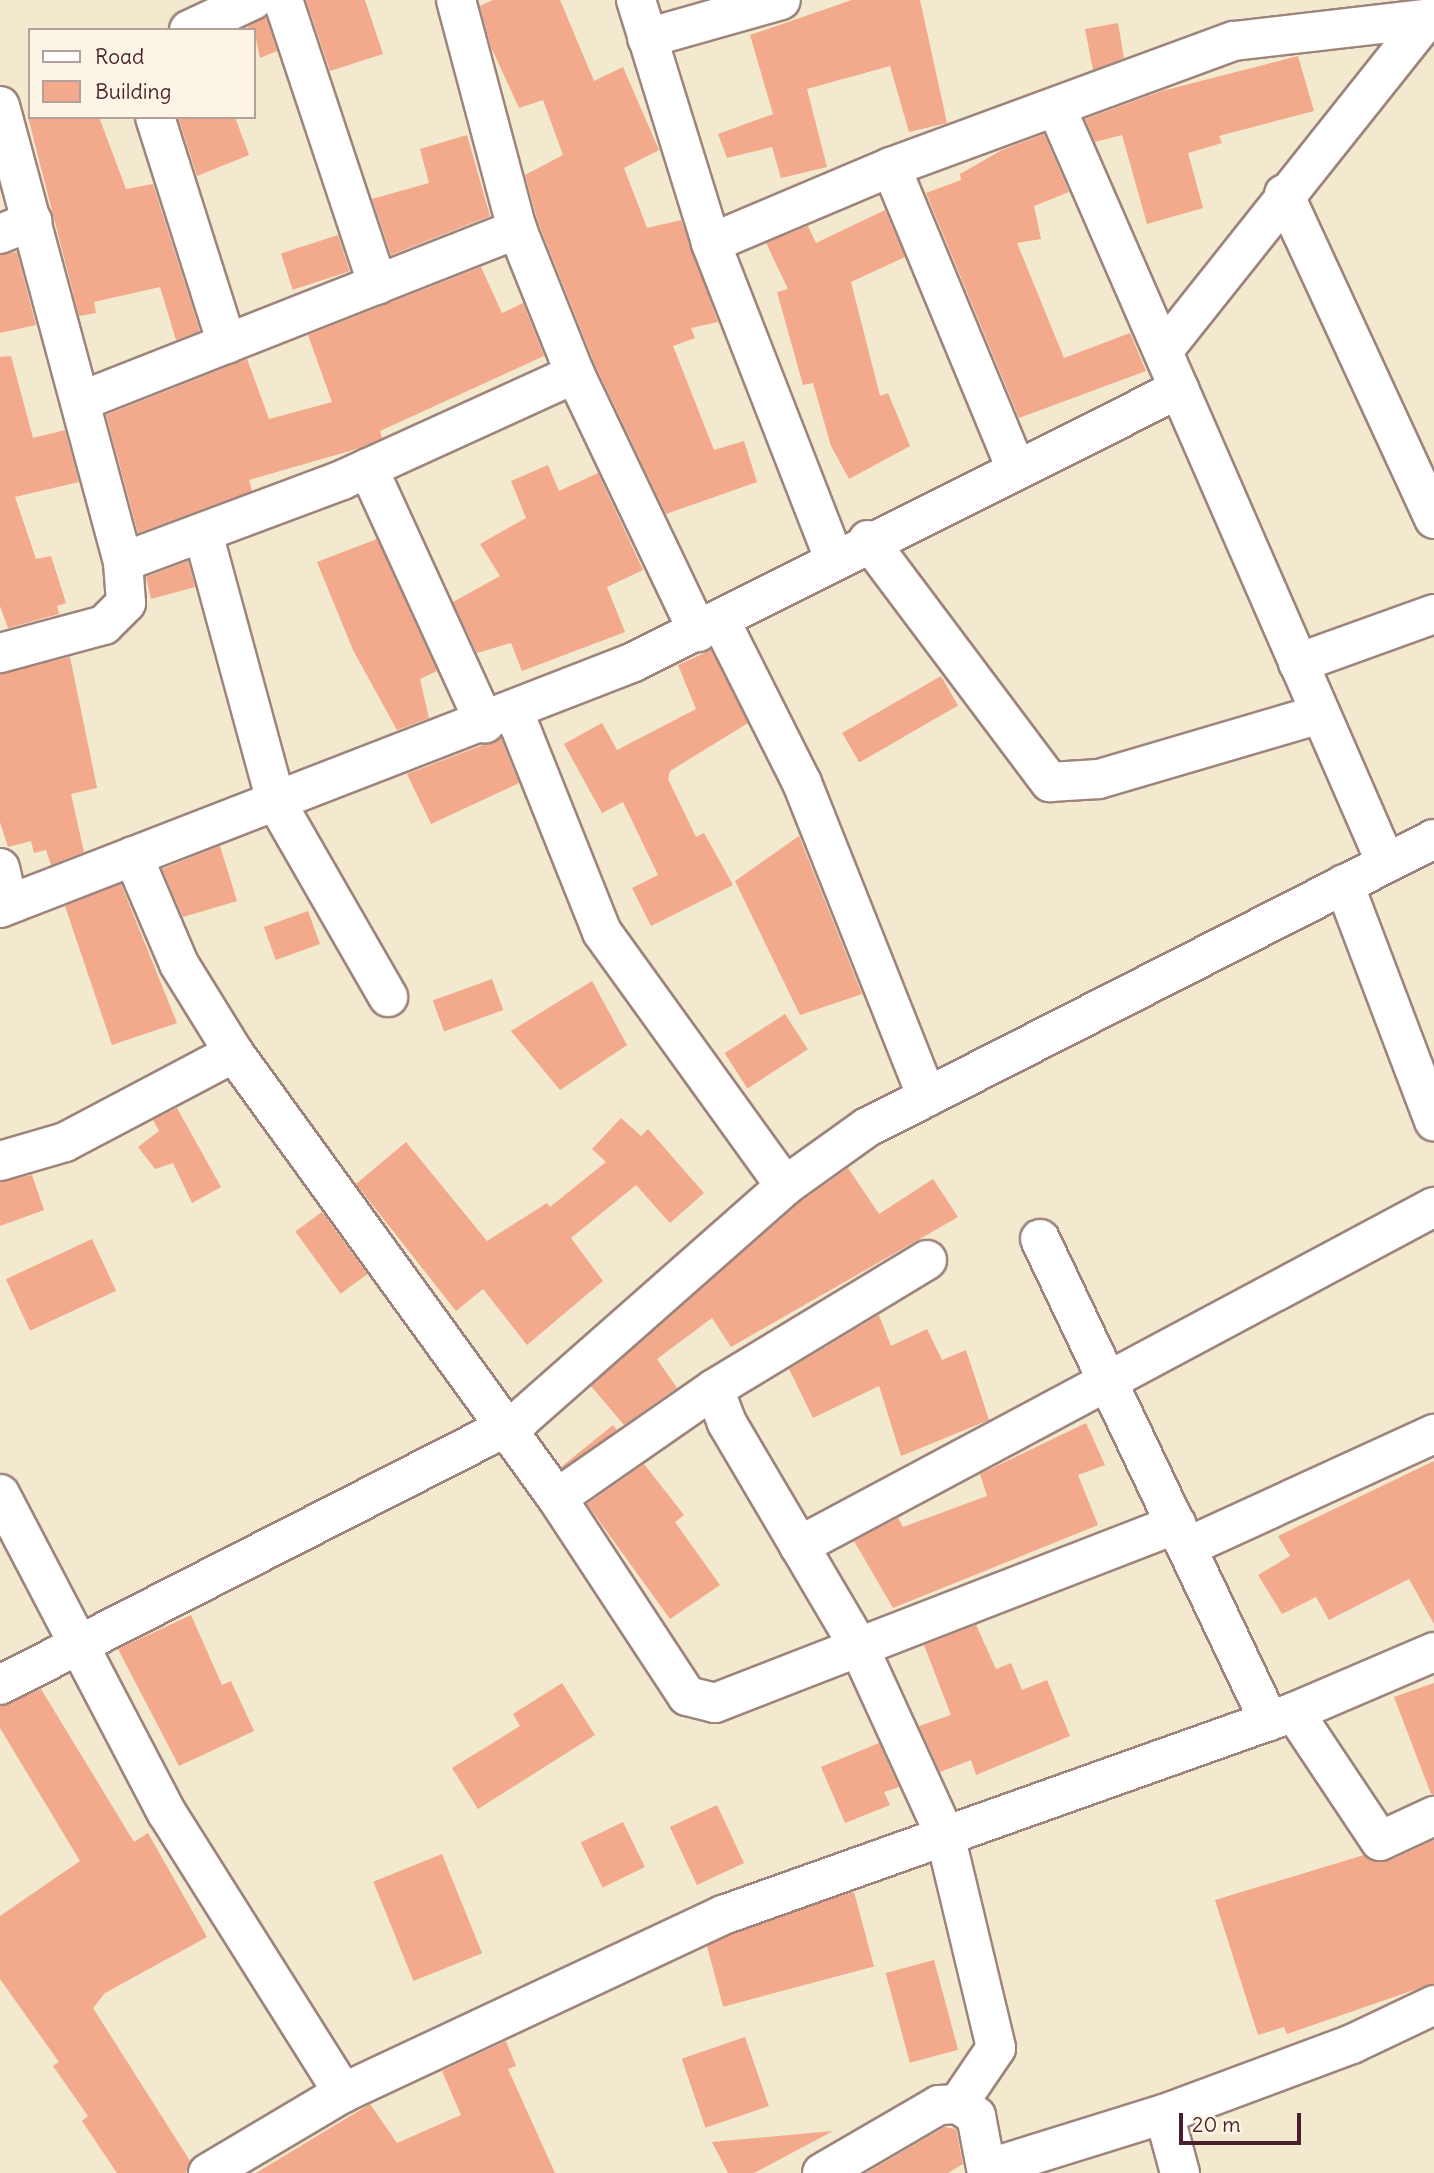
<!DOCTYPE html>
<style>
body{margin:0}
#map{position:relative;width:1434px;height:2173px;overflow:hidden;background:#f2e9ce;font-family:Delius,sans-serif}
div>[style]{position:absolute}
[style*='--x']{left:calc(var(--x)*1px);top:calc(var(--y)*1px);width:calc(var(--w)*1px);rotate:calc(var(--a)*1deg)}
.building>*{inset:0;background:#f3a98b;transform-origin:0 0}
.roads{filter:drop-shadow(2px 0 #9e847c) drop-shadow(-2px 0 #9e847c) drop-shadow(0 2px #9e847c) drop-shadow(0 -2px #9e847c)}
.street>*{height:38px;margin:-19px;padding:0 19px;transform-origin:19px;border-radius:19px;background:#fff}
span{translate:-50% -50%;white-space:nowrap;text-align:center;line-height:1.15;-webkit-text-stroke:5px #fcf5e5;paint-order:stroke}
.legend{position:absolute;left:28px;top:28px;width:228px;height:91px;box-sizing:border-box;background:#fcf5e5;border:2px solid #b59f9b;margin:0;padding:9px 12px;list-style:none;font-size:21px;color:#4a1f2b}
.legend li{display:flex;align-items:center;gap:14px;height:35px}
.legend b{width:35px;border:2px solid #b59f9b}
.scale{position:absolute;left:1179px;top:2113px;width:122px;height:32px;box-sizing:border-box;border:4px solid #4a1f2b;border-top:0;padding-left:9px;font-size:21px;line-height:24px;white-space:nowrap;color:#4a1f2b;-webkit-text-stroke:5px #fcf5e5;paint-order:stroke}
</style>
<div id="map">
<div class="building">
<div style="clip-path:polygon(306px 0,365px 0,383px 54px,330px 71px)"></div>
<div style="clip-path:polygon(493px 0,560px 0,594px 81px,623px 67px,659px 150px,624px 168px,647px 228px,681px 220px,718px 322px,691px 328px,695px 338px,673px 346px,714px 450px,744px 441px,757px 482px,666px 514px,595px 365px,538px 222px,525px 175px,563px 155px,543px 100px,519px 108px,491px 47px,480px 6px)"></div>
<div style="clip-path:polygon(852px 0,920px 0,947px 123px,909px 132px,890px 66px,807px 89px,827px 167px,781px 178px,772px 147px,727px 158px,718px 134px,773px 114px,750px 35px)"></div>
<div style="clip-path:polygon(266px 17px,277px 51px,260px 58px,254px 30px,247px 27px)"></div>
<div style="clip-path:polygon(1118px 23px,1124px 58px,1093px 70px,1085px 29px)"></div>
<div style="clip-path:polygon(1298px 56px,1314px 111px,1219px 136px,1222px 143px,1188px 153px,1203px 208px,1147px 224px,1122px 135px,1095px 142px,1085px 119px,1162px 91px)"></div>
<div style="clip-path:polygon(28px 117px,99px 117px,126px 189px,153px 184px,200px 331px,176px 340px,160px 287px,94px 302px,96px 313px,79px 316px)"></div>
<div style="clip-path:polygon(178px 117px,235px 117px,249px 155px,197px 176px)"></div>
<div style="clip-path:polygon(1044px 134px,1069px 192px,1034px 206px,1041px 239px,1017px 243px,1064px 358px,1130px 333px,1146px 371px,1019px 418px,926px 193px,961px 180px,960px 174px,1002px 150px)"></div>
<div style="clip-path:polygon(467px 135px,490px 216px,391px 255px,372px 199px,429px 183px,420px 149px)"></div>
<div style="clip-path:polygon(885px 210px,905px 257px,851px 282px,880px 396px,888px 393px,910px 446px,849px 479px,831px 446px,813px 383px,803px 385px,777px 292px,788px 289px,766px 243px,808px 226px,816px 243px)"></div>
<div style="left:338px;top:235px;width:38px;height:60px;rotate:72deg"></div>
<div style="clip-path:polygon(17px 252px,36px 325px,0 333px,0 255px)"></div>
<div style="clip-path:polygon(481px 267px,502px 313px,523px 303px,544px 356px,380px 431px,382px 438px,360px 448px,249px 480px,252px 491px,138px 533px,106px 415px,247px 359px,269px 419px,332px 402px,308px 335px)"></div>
<div style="clip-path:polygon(11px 356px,33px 438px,65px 430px,79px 482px,15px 497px,36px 559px,51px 556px,66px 603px,57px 606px,59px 614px,8px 628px,0 606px,0 357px)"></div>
<div style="clip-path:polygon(548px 465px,559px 491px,598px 473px,643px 570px,607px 587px,625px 632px,522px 671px,511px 643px,477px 653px,453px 602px,500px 576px,480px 544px,526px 518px,511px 481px)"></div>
<div style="clip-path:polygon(377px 539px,437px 671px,420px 679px,429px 718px,397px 730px,353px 650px,317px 562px)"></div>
<div style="clip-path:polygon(188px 561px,195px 587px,151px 599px,146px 577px)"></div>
<div style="clip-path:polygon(711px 650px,748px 723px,670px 771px,668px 779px,696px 837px,704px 833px,733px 885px,651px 926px,632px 888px,658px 875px,623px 802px,602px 813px,564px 744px,602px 723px,617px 750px,696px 709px,678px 665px)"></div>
<div style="clip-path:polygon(70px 657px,97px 788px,71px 794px,84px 852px,51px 865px,46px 850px,34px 853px,31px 841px,8px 847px,0 822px,0 674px)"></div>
<div style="left:941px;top:676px;width:34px;height:114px;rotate:60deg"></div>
<div style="clip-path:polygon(501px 738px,519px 783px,431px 824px,407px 774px)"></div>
<div style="clip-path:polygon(799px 836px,862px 994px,800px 1015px,735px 881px)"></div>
<div style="clip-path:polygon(220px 846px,237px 901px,183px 917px,162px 869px)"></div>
<div style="clip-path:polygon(121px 884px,177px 1023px,112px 1045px,65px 906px)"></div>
<div style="left:308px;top:911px;width:35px;height:47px;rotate:70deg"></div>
<div style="left:492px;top:979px;width:33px;height:63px;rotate:70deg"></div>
<div style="clip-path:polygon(592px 981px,627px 1045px,560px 1090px,511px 1031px)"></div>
<div style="left:785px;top:1014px;width:42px;height:72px;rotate:57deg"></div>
<div style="clip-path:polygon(177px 1108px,221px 1187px,192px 1203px,173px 1163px,155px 1169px,138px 1147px,159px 1131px,153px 1120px)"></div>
<div style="clip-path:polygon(621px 1118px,641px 1136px,648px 1129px,704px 1193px,670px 1223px,636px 1185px,571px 1238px,603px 1281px,527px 1345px,483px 1289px,456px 1311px,356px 1184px,406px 1142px,487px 1241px,547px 1203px,550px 1207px,606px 1162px,592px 1149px)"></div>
<div style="clip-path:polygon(848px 1168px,879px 1214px,933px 1179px,958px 1217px,731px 1347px,712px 1318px,657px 1359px,677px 1388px,624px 1425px,591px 1386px,799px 1203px)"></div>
<div style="clip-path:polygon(32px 1175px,44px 1210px,0 1226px,0 1182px)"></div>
<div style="left:322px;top:1212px;width:77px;height:33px;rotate:54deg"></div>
<div style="left:92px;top:1239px;width:57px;height:95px;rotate:65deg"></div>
<div style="clip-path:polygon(879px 1315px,891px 1346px,927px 1329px,942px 1360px,966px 1350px,989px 1420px,901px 1456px,879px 1386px,813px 1418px,789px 1369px)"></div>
<div style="clip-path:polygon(1086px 1423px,1105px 1465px,1078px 1475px,1098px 1525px,893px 1608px,854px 1541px,898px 1518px,903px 1527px,987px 1496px,980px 1474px)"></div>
<div style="left:613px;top:1425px;width:6px;height:66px;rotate:51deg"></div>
<div style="clip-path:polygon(1434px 1461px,1434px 1624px,1409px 1579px,1329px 1620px,1316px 1597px,1282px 1614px,1258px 1575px,1290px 1556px,1278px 1536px)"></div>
<div style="clip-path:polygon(644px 1464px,684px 1515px,675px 1522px,720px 1585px,670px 1619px,587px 1504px)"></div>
<div style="clip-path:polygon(191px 1615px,222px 1685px,231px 1681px,254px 1731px,179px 1766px,118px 1649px)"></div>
<div style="clip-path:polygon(976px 1625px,996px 1669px,1011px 1663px,1022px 1690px,1047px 1680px,1070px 1736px,976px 1775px,971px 1760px,940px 1772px,919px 1726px,951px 1715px,924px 1645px)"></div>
<div style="clip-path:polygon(562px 1683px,595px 1735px,478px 1809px,452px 1768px,520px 1726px,513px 1714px)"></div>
<div style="clip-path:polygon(1434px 1683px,1434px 1794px,1431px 1794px,1394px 1697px)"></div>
<div style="clip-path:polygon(41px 1689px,134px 1842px,148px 1833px,207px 1937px,105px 1993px,93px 2008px,190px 2161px,186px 2173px,117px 2173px,82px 2121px,88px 2116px,53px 2066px,59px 2062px,0 1979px,0 1916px,80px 1861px,0 1728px,0 1707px)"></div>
<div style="clip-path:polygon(879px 1743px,899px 1787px,884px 1792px,890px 1805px,845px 1823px,821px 1767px)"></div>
<div style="left:717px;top:1805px;width:64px;height:52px;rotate:65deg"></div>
<div style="left:623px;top:1822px;width:50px;height:47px;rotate:64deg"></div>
<div style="clip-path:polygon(1434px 1840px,1434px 1983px,1287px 2034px,1284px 2027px,1258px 2035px,1215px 1900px,1364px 1855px,1389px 1861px)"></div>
<div style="left:442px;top:1854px;width:107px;height:74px;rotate:68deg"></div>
<div style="left:854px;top:1892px;width:77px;height:156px;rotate:75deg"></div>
<div style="left:934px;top:1960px;width:93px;height:50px;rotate:75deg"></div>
<div style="left:745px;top:2037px;width:73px;height:67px;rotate:71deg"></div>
<div style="clip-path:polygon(506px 2041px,516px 2066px,508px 2069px,555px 2173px,256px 2173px,370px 2104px,397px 2143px,461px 2115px,442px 2071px)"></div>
<div style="clip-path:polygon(945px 2127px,956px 2129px,963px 2164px,948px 2173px,866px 2173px)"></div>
<div style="clip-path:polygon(833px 2131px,754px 2173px,728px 2173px,712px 2142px)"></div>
</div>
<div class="roads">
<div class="street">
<div style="--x:283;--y:0;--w:300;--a:71.6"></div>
<div style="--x:456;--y:0;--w:237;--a:75.1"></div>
<div style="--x:517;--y:229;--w:156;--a:68.2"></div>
<div style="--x:575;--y:374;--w:286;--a:64.5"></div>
<div style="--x:636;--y:0;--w:254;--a:72.8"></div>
<div style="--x:711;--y:243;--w:338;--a:68.7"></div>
<div style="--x:189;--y:30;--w:71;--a:-25.1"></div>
<div style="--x:647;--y:38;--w:139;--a:-15.8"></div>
<div style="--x:0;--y:106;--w:472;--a:74.9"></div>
<div style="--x:123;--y:562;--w:41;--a:85.8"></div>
<div style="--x:126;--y:603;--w:31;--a:135"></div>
<div style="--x:104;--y:625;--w:108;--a:164.9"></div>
<div style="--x:1056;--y:107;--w:825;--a:66.42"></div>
<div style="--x:155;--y:117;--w:238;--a:72.4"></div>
<div style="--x:891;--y:167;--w:325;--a:67.5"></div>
<div style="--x:1284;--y:194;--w:358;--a:65.2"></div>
<div style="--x:0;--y:234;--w:35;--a:-22"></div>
<div style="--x:711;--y:243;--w:195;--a:-22.9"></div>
<div style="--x:891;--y:167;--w:365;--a:-20.2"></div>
<div style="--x:1234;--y:41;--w:201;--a:-6.6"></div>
<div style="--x:1163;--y:351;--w:424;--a:-51.5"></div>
<div style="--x:81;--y:401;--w:469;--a:-21.5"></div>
<div style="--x:368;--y:468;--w:281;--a:65.4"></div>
<div style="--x:203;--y:533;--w:279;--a:74.8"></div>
<div style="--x:276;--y:802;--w:225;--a:60.1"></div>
<div style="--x:868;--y:540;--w:303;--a:53.1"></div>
<div style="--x:1050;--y:782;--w:49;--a:-3.5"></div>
<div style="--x:1099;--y:779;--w:230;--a:-16.4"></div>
<div style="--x:123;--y:562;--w:234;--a:-20.5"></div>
<div style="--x:342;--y:480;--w:256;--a:-24.5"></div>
<div style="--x:720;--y:620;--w:182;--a:63.3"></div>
<div style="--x:802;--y:783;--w:338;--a:68.3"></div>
<div style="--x:1298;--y:663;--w:145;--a:-19.8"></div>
<div style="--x:514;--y:712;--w:237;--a:68.2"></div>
<div style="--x:602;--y:932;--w:313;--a:54.2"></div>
<div style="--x:133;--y:856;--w:117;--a:66.9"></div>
<div style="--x:179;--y:964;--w:105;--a:58.3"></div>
<div style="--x:234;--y:1053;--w:550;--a:54.03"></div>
<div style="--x:557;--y:1498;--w:237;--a:56.7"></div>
<div style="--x:687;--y:1696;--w:29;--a:14"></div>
<div style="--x:715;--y:1703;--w:495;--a:-21.2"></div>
<div style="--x:0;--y:868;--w:37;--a:77"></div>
<div style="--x:1344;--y:884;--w:254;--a:69.2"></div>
<div style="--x:0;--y:908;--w:680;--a:-21.21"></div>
<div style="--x:634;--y:662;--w:610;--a:-26.61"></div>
<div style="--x:0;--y:1161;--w:68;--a:-16.3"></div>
<div style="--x:65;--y:1142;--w:191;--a:-27.8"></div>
<div style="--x:1040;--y:1239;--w:534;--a:64.59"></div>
<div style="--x:714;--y:1389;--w:249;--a:-31.2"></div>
<div style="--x:0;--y:1494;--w:360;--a:62.4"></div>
<div style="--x:167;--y:1813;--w:331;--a:57.8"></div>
<div style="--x:557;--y:1498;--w:191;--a:-34.8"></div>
<div style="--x:714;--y:1389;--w:36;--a:69"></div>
<div style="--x:727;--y:1423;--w:258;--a:59.5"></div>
<div style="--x:858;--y:1645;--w:209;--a:65.4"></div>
<div style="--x:945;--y:1835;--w:219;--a:76.5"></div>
<div style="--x:996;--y:2048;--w:68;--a:124.2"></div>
<div style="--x:799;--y:1546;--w:720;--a:-28.1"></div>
<div style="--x:1187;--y:1547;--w:272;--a:-24.6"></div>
<div style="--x:0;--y:1685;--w:584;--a:-27"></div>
<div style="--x:520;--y:1420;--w:354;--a:-41.4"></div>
<div style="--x:785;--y:1186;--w:100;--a:-35.6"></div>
<div style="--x:866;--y:1128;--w:637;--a:-26.97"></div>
<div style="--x:1294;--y:1712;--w:155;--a:56.3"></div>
<div style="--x:1380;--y:1841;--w:60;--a:-24.8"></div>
<div style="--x:1164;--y:2114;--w:61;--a:74.8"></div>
<div style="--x:987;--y:2169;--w:185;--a:-17.3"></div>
<div style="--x:1164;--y:2114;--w:201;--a:-20.4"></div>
<div style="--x:1352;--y:2044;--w:91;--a:-25.4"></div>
<div style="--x:208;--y:2173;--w:157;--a:-30.7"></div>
<div style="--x:343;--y:2093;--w:420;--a:-25.1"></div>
<div style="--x:723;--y:1915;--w:606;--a:-19.57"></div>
<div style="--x:1294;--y:1712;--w:152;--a:-23.2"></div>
<div style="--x:822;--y:2173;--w:135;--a:-30.2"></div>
<div style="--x:939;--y:2105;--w:19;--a:-3"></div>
<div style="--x:958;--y:2104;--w:22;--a:34"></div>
<div style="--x:976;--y:2116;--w:58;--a:79.1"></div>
</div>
</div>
<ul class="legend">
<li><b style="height:9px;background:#fff"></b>Road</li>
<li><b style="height:19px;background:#f3a98b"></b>Building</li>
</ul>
<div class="scale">20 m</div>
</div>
